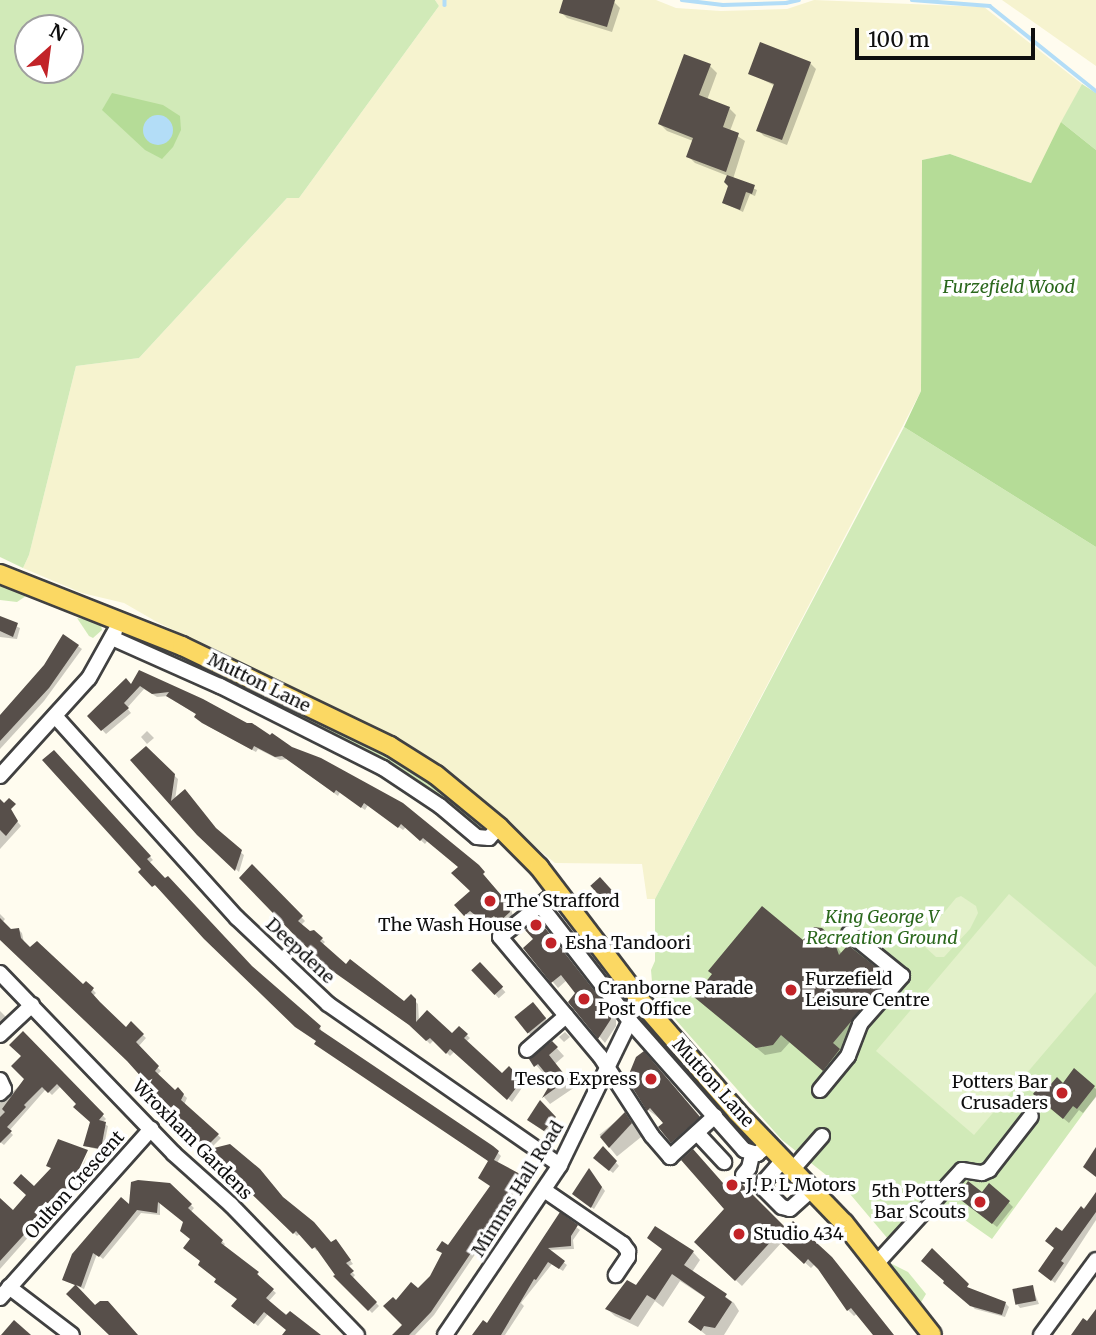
<!DOCTYPE html>
<style>
body{margin:0}
#map{position:relative;width:1096px;height:1335px;overflow:hidden;background:#fffcef;font-family:Merriweather,serif}
div>[style]{position:absolute}
[style*='--x']{left:calc(var(--x)*1px);top:calc(var(--y)*1px);width:calc(var(--w)*1px);rotate:calc(var(--a)*1deg)}
.farmland>*{inset:0;background:#f6f3cf}
.green>*{inset:0;background:#d1eab8}
.forest>*{inset:0;background:#b5dc97}
.pitch>*{inset:0;background:#e3f1ca}
.water>*{inset:0;background:#b3ddf7}
.round{border-radius:50%}
.shadow>*{inset:0;background:#0003;transform-origin:0 0}
.stream>*{height:3.5px;margin:-1.75px;padding:0 1.75px;transform-origin:1.75px;border-radius:1.75px;background:#b3ddf7}
.building>*{inset:0;background:#574f4a;transform-origin:0 0}
.roads{filter:drop-shadow(2px 0 #414141) drop-shadow(-2px 0 #414141) drop-shadow(0 2px #414141) drop-shadow(0 -2px #414141)}
.minor>*{height:14px;margin:-7px;padding:0 7px;transform-origin:7px;border-radius:7px;background:#fff}
.major>*{height:18px;margin:-9px;padding:0 9px;transform-origin:9px;border-radius:9px;background:#fbd863}
.dots>*{width:19px;height:19px;translate:-50% -50%;box-sizing:border-box;border:4px solid #fff;border-radius:50%}
span{translate:-50% -50%;white-space:nowrap;text-align:center;line-height:1.15;-webkit-text-stroke:7px #fff;paint-order:stroke}
.park-label{font-size:18px;color:#2b681d;font-style:italic}
.street-label{font-size:18px;color:#0e0e0e}
.poi-label{font-size:18px;color:#0e0e0e}
.left{translate:0 -50%;text-align:left}
.right{translate:-100% -50%;text-align:right}
.north{position:absolute;left:14px;top:14px;width:70px;height:70px;box-sizing:border-box;background:#fff;border:2px solid #9f9f9f;border-radius:50%;rotate:28deg;font-size:19px;font-weight:700;line-height:28px;text-align:center;color:#0e0e0e}
.north::after{content:'';display:block;margin:auto;width:24px;height:32px;background:#c22328;clip-path:polygon(50% 0,100% 100%,50% 72%,0 100%)}
.scale{position:absolute;left:855px;top:28px;width:180px;height:32px;box-sizing:border-box;border:4px solid #0e0e0e;border-top:0;padding-left:9px;font-size:21px;line-height:24px;white-space:nowrap;color:#0e0e0e;-webkit-text-stroke:5px #fff;paint-order:stroke}
</style>
<div id="map">
<div class="farmland">
<div style="clip-path:polygon(435px 0,656px 0,676px 8px,721px 11px,787px 9px,814px 0,984px 7px,1082px 84px,1031px 183px,950px 154px,922px 160px,921px 391px,655px 899px,647px 899px,642px 864px,555px 863px,412px 746px,157px 622px,124px 603px,82px 593px,23px 568px,29px 555px,76px 366px,139px 358px,287px 198px,299px 198px,439px 6px)"></div>
<div style="clip-path:polygon(1002px 0,1096px 0,1096px 66px)"></div>
</div>
<div class="green">
<div style="clip-path:polygon(evenodd,0 0,435px 0,439px 6px,299px 198px,287px 198px,139px 358px,76px 366px,29px 555px,23px 568px,0 557px,0 0,28px 28px,70px 28px,70px 70px,28px 70px,28px 28px)"></div>
<div style="clip-path:polygon(1082px 84px,1096px 93px,1096px 150px,1061px 122px)"></div>
<div style="clip-path:polygon(904px 427px,1096px 547px,1096px 1096px,992px 1239px,945px 1206px,938px 1209px,899px 1252px,850px 1194px,782px 1140px,675px 1019px,653px 994px,651px 970px,655px 961px,655px 899px)"></div>
<div style="clip-path:polygon(0 581px,26px 593px,26px 596px,17px 602px,0 600px)"></div>
<div style="clip-path:polygon(77px 618px,100px 622px,102px 630px,93px 638px,89px 636px)"></div>
<div style="clip-path:polygon(180px 652px,352px 734px,415px 769px,486px 826px,486px 831px,481px 833px,446px 805px,176px 660px)"></div>
<div style="clip-path:polygon(888px 1262px,908px 1272px,926px 1294px,920px 1304px)"></div>
</div>
<div class="forest">
<div style="clip-path:polygon(112px 93px,163px 105px,180px 116px,181px 130px,173px 147px,162px 159px,145px 150px,102px 110px)"></div>
<div style="clip-path:polygon(1061px 122px,1096px 150px,1096px 547px,904px 427px,921px 391px,922px 160px,950px 154px,1031px 183px)"></div>
</div>
<div class="pitch">
<div style="clip-path:polygon(1009px 894px,1096px 967px,1096px 992px,974px 1135px,876px 1051px)"></div>
<div style="clip-path:polygon(961px 896px,976px 906px,978px 913px,970px 929px,944px 957px,936px 957px,924px 946px,923px 938px,956px 898px)"></div>
</div>
<div class="water">
<div class="round" style="left:143px;top:115px;width:30px;height:30px"></div>
</div>
<div class="shadow">
<div style="clip-path:polygon(565px 0,614px 2px,620px 8px,612px 32px,567px 18px,561px 12px)"></div>
<div style="clip-path:polygon(810px 63px,816px 69px,787px 145px,764px 136px,758px 130px,775px 86px,750px 73px)"></div>
<div style="clip-path:polygon(710px 66px,717px 73px,707px 100px,729px 108px,736px 115px,730px 131px,745px 141px,733px 179px,757px 190px,755px 196px,750px 194px,743px 212px,724px 203px,730px 186px,728px 176px,695px 163px,688px 156px,693px 141px,667px 131px,660px 124px)"></div>
<div style="clip-path:polygon(0 619px,20px 628px,17px 639px,0 637px)"></div>
<div style="clip-path:polygon(78px 646px,82px 649px,44px 701px,0 749px,0 721px)"></div>
<div style="clip-path:polygon(139px 673px,473px 861px,511px 909px,513px 916px,504px 924px,499px 919px,490px 926px,475px 913px,468px 919px,456px 906px,472px 891px,461px 868px,428px 840px,425px 844px,406px 827px,403px 830px,368px 805px,365px 810px,340px 792px,338px 796px,287px 759px,280px 760px,258px 749px,256px 752px,208px 726px,197px 715px,168px 696px,157px 697px,144px 689px,127px 708px,131px 713px,106px 734px,89px 716px,132px 686px)"></div>
<div style="clip-path:polygon(147px 731px,154px 738px,147px 744px,141px 737px)"></div>
<div style="clip-path:polygon(145px 748px,178px 779px,175px 800px,244px 855px,239px 872px,198px 834px,132px 760px)"></div>
<div style="clip-path:polygon(53px 752px,153px 860px,149px 863px,252px 968px,320px 1027px,322px 1033px,498px 1153px,501px 1156px,497px 1163px,522px 1179px,499px 1219px,434px 1315px,415px 1335px,394px 1335px,405px 1325px,396px 1303px,418px 1291px,431px 1277px,492px 1186px,490px 1162px,318px 1041px,141px 872px,144px 869px)"></div>
<div style="clip-path:polygon(8px 810px,21px 826px,0 849px,0 817px)"></div>
<div style="clip-path:polygon(252px 867px,305px 921px,301px 925px,309px 933px,314px 932px,325px 942px,322px 945px,346px 966px,404px 1003px,411px 997px,418px 1004px,419px 1021px,452px 1035px,459px 1028px,470px 1038px,466px 1042px,502px 1075px,509px 1069px,524px 1085px,512px 1102px,455px 1051px,450px 1056px,434px 1040px,430px 1044px,414px 1028px,355px 987px,285px 925px)"></div>
<div style="left:600px;top:880px;width:31px;height:10px;rotate:48deg"></div>
<div style="clip-path:polygon(0 914px,5px 919px,2px 923px,10px 930px,19px 930px,22px 933px,24px 943px,83px 986px,86px 983px,96px 993px,93px 996px,126px 1029px,131px 1024px,146px 1038px,138px 1047px,161px 1071px,157px 1075px,175px 1093px,178px 1090px,187px 1098px,184px 1105px,221px 1138px,209px 1150px,129px 1061px,0 938px)"></div>
<div style="clip-path:polygon(544px 927px,616px 1019px,616px 1026px,605px 1043px,570px 1002px,577px 993px,567px 980px,558px 988px,525px 948px)"></div>
<div style="clip-path:polygon(832px 939px,842px 954px,885px 977px,893px 985px,839px 1051px,846px 1060px,832px 1077px,790px 1042px,781px 1052px,765px 1055px,696px 997px,804px 942px)"></div>
<div style="left:480px;top:964px;width:38px;height:9px;rotate:48deg"></div>
<div style="clip-path:polygon(537px 1007px,548px 1022px,531px 1035px,528px 1032px)"></div>
<div style="clip-path:polygon(0 1011px,8px 1019px,0 1026px)"></div>
<div style="clip-path:polygon(565px 1032px,570px 1037px,564px 1042px,559px 1037px)"></div>
<div style="clip-path:polygon(23px 1033px,106px 1119px,102px 1123px,108px 1126px,103px 1151px,85px 1146px,92px 1122px,61px 1086px,52px 1095px,46px 1089px,9px 1131px,13px 1135px,4px 1145px,0 1142px,0 1103px,27px 1079px)"></div>
<div style="clip-path:polygon(552px 1043px,564px 1056px,555px 1064px,575px 1087px,550px 1104px,544px 1097px,554px 1081px,546px 1071px,543px 1073px,536px 1065px)"></div>
<div style="clip-path:polygon(655px 1065px,711px 1129px,684px 1154px,660px 1127px,666px 1123px,648px 1110px,629px 1079px)"></div>
<div style="clip-path:polygon(1075px 1071px,1096px 1089px,1096px 1097px,1083px 1113px,1079px 1110px,1069px 1123px,1041px 1100px,1045px 1093px,1063px 1085px)"></div>
<div style="clip-path:polygon(541px 1103px,558px 1122px,548px 1134px,532px 1123px)"></div>
<div style="left:625px;top:1114px;width:28px;height:33px;rotate:51deg"></div>
<div style="clip-path:polygon(603px 1148px,619px 1166px,613px 1173px,599px 1162px)"></div>
<div style="clip-path:polygon(85px 1151px,69px 1187px,72px 1188px,0 1269px,0 1200px,13px 1212px,52px 1169px,48px 1166px)"></div>
<div style="clip-path:polygon(210px 1151px,284px 1200px,331px 1244px,339px 1245px,353px 1264px,347px 1267px,355px 1275px,352px 1279px,379px 1306px,372px 1313px,336px 1276px,319px 1249px,317px 1251px,301px 1233px,297px 1236px)"></div>
<div style="clip-path:polygon(88px 1153px,77px 1183px,73px 1188px)"></div>
<div style="clip-path:polygon(592px 1174px,605px 1191px,594px 1209px,577px 1197px)"></div>
<div style="clip-path:polygon(733px 1178px,892px 1335px,875px 1335px,858px 1313px,854px 1316px,848px 1310px,815px 1264px,811px 1268px,782px 1242px,742px 1286px,696px 1242px,727px 1209px,723px 1185px)"></div>
<div style="clip-path:polygon(170px 1185px,194px 1208px,190px 1213px,225px 1244px,223px 1247px,258px 1273px,259px 1278px,276px 1293px,268px 1302px,317px 1335px,285px 1335px,288px 1330px,268px 1314px,258px 1326px,237px 1309px,239px 1300px,202px 1262px,184px 1222px,160px 1203px,160px 1215px,141px 1213px,103px 1259px,97px 1254px,84px 1289px,64px 1280px,130px 1208px)"></div>
<div style="clip-path:polygon(983px 1194px,1008px 1202px,1013px 1207px,997px 1227px,964px 1201px)"></div>
<div style="clip-path:polygon(1096px 1194px,1096px 1220px,1055px 1283px,1044px 1274px,1062px 1234px)"></div>
<div style="clip-path:polygon(560px 1215px,580px 1230px,573px 1240px,574px 1249px,548px 1250px,567px 1265px,563px 1271px,552px 1264px,521px 1303px,524px 1306px,505px 1335px,475px 1335px,487px 1326px)"></div>
<div style="clip-path:polygon(649px 1238px,693px 1252px,700px 1260px,692px 1272px,734px 1303px,739px 1311px,724px 1335px,706px 1335px,690px 1322px,706px 1298px,680px 1281px,663px 1307px,655px 1301px,638px 1327px,615px 1316px,607px 1309px,636px 1288px,664px 1251px)"></div>
<div style="clip-path:polygon(932px 1251px,970px 1290px,1005px 1303px,1009px 1307px,1005px 1317px,975px 1309px,923px 1261px)"></div>
<div style="clip-path:polygon(1032px 1287px,1039px 1304px,1020px 1308px,1017px 1304px)"></div>
</div>
<div class="stream">
<div style="--x:445;--y:0;--w:5;--a:90"></div>
<div style="--x:682;--y:0;--w:41;--a:7"></div>
<div style="--x:723;--y:5;--w:63;--a:-1.8"></div>
<div style="--x:786;--y:3;--w:13;--a:-13"></div>
<div style="--x:912;--y:0;--w:78;--a:4.4"></div>
<div style="--x:990;--y:6;--w:136;--a:38.7"></div>
</div>
<div class="building">
<div style="clip-path:polygon(563px 0,615px 0,607px 27px,559px 13px)"></div>
<div style="clip-path:polygon(760px 42px,811px 62px,782px 140px,756px 131px,774px 84px,748px 74px)"></div>
<div style="clip-path:polygon(684px 54px,711px 64px,699px 95px,730px 107px,723px 127px,739px 133px,726px 172px,686px 157px,693px 138px,658px 124px)"></div>
<div style="clip-path:polygon(727px 175px,755px 185px,752px 194px,746px 192px,740px 210px,722px 203px,728px 186px,724px 182px)"></div>
<div style="clip-path:polygon(0 616px,18px 623px,13px 637px,0 631px)"></div>
<div style="clip-path:polygon(63px 634px,79px 645px,49px 688px,0 741px,0 715px,44px 665px)"></div>
<div style="clip-path:polygon(139px 670px,203px 699px,247px 723px,252px 723px,270px 735px,272px 733px,292px 747px,321px 758px,403px 803px,479px 865px,485px 872px,483px 874px,508px 903px,510px 912px,499px 922px,494px 916px,485px 923px,470px 911px,464px 916px,454px 905px,470px 891px,451px 873px,458px 867px,423px 838px,420px 841px,401px 824px,398px 828px,364px 803px,361px 808px,336px 790px,334px 793px,282px 756px,275px 757px,254px 746px,252px 750px,202px 723px,194px 717px,196px 714px,166px 696px,169px 692px,152px 694px,140px 686px,124px 703px,129px 708px,101px 731px,87px 716px,126px 678px,131px 684px)"></div>
<div style="clip-path:polygon(146px 746px,175px 774px,171px 801px,185px 789px,216px 828px,242px 850px,235px 871px,197px 835px,130px 760px)"></div>
<div style="clip-path:polygon(54px 750px,151px 856px,147px 859px,165px 878px,168px 876px,252px 966px,321px 1026px,319px 1029px,493px 1146px,499px 1151px,494px 1160px,520px 1174px,496px 1216px,431px 1312px,409px 1335px,392px 1335px,402px 1325px,383px 1306px,393px 1297px,396px 1300px,411px 1282px,418px 1288px,430px 1276px,442px 1253px,436px 1250px,442px 1241px,448px 1245px,490px 1186px,478px 1178px,488px 1161px,314px 1044px,316px 1041px,295px 1027px,204px 939px,155px 885px,152px 887px,138px 872px,141px 869px,42px 760px)"></div>
<div style="clip-path:polygon(9px 798px,16px 804px,11px 809px,18px 821px,6px 836px,0 830px,0 799px,4px 803px)"></div>
<div style="clip-path:polygon(252px 864px,303px 916px,298px 921px,310px 931px,314px 930px,323px 938px,320px 941px,346px 964px,350px 959px,404px 1001px,411px 994px,416px 999px,416px 1022px,427px 1010px,452px 1033px,459px 1026px,468px 1034px,464px 1038px,502px 1073px,509px 1066px,522px 1080px,507px 1100px,450px 1049px,446px 1054px,430px 1038px,426px 1041px,409px 1025px,331px 970px,299px 940px,239px 878px)"></div>
<div style="left:600px;top:877px;width:28px;height:13px;rotate:48deg"></div>
<div style="clip-path:polygon(762px 906px,803px 940px,814px 927px,822px 928px,833px 938px,839px 955px,848px 945px,886px 975px,886px 980px,833px 1043px,840px 1049px,823px 1071px,781px 1035px,773px 1045px,756px 1048px,694px 997px,712px 974px,708px 971px)"></div>
<div style="clip-path:polygon(0 918px,11px 929px,19px 928px,21px 938px,30px 947px,37px 941px,83px 984px,86px 981px,94px 988px,91px 992px,100px 1002px,126px 1027px,131px 1021px,144px 1034px,136px 1042px,159px 1066px,155px 1071px,175px 1090px,178px 1087px,184px 1094px,181px 1100px,219px 1134px,205px 1148px,127px 1061px,0 940px)"></div>
<div style="clip-path:polygon(538px 919px,611px 1012px,611px 1019px,598px 1039px,568px 1002px,575px 993px,561px 975px,551px 983px,523px 948px,533px 939px,525px 930px)"></div>
<div style="left:480px;top:962px;width:34px;height:12px;rotate:47deg"></div>
<div style="left:533px;top:1002px;width:21px;height:24px;rotate:51deg"></div>
<div style="clip-path:polygon(23px 1031px,104px 1114px,99px 1120px,106px 1122px,101px 1149px,83px 1146px,90px 1122px,73px 1107px,76px 1104px,57px 1084px,48px 1093px,42px 1087px,24px 1105px,26px 1107px,7px 1127px,12px 1131px,0 1143px,0 1117px,5px 1112px,2px 1109px,24px 1079px,11px 1066px,21px 1056px,9px 1045px)"></div>
<div style="clip-path:polygon(552px 1041px,558px 1047px,549px 1055px,568px 1079px,542px 1098px,552px 1081px,538px 1064px,534px 1067px,529px 1059px)"></div>
<div style="clip-path:polygon(644px 1051px,700px 1117px,671px 1143px,658px 1127px,663px 1123px,650px 1108px,647px 1111px,627px 1079px,636px 1057px)"></div>
<div style="clip-path:polygon(1074px 1068px,1095px 1086px,1077px 1109px,1073px 1106px,1063px 1119px,1033px 1094px,1039px 1086px,1045px 1091px,1057px 1077px,1063px 1083px)"></div>
<div style="clip-path:polygon(540px 1100px,556px 1117px,544px 1131px,527px 1120px)"></div>
<div style="clip-path:polygon(625px 1112px,632px 1123px,609px 1148px,600px 1137px)"></div>
<div style="clip-path:polygon(58px 1139px,88px 1150px,74px 1180px,0 1261px,0 1198px,13px 1210px,26px 1195px,13px 1183px,21px 1174px,34px 1186px,51px 1168px,46px 1166px)"></div>
<div style="clip-path:polygon(230px 1144px,260px 1169px,283px 1197px,314px 1222px,331px 1242px,336px 1239px,351px 1260px,346px 1263px,354px 1271px,350px 1274px,377px 1302px,368px 1311px,333px 1276px,335px 1275px,315px 1247px,312px 1249px,296px 1231px,293px 1234px,206px 1150px)"></div>
<div style="clip-path:polygon(603px 1146px,617px 1161px,609px 1171px,593px 1158px)"></div>
<div style="clip-path:polygon(1096px 1147px,1096px 1177px,1083px 1167px)"></div>
<div style="clip-path:polygon(693px 1149px,723px 1183px,734px 1176px,786px 1228px,793px 1221px,832px 1257px,894px 1335px,873px 1335px,851px 1308px,847px 1311px,818px 1269px,808px 1259px,804px 1264px,775px 1237px,735px 1281px,694px 1242px,724px 1209px,681px 1160px)"></div>
<div style="clip-path:polygon(589px 1168px,602px 1187px,591px 1208px,572px 1194px)"></div>
<div style="clip-path:polygon(138px 1180px,170px 1183px,192px 1204px,188px 1208px,223px 1240px,221px 1243px,259px 1272px,257px 1274px,274px 1289px,266px 1298px,286px 1315px,290px 1311px,321px 1335px,282px 1335px,286px 1330px,264px 1312px,254px 1324px,231px 1306px,237px 1299px,214px 1282px,216px 1279px,198px 1265px,200px 1261px,183px 1248px,190px 1239px,180px 1231px,183px 1222px,158px 1202px,157px 1213px,137px 1210px,99px 1257px,93px 1253px,81px 1287px,76px 1285px,95px 1305px,100px 1301px,108px 1301px,138px 1335px,109px 1335px,66px 1294px,75px 1285px,62px 1280px,72px 1254px,121px 1197px,129px 1204px,131px 1182px)"></div>
<div style="clip-path:polygon(968px 1181px,982px 1192px,989px 1183px,1010px 1201px,992px 1224px,957px 1197px)"></div>
<div style="clip-path:polygon(1096px 1192px,1096px 1212px,1061px 1261px,1064px 1263px,1051px 1281px,1038px 1271px,1054px 1248px,1045px 1241px,1056px 1227px,1062px 1231px,1081px 1206px,1084px 1209px)"></div>
<div style="clip-path:polygon(560px 1212px,578px 1225px,571px 1236px,571px 1246px,548px 1248px,565px 1261px,559px 1269px,548px 1262px,536px 1280px,534px 1279px,501px 1335px,472px 1335px,483px 1320px,487px 1323px)"></div>
<div style="clip-path:polygon(655px 1226px,694px 1251px,684px 1265px,727px 1294px,725px 1297px,732px 1302px,715px 1328px,704px 1326px,701px 1331px,688px 1322px,705px 1297px,672px 1274px,655px 1300px,647px 1295px,630px 1320px,605px 1309px,627px 1280px,636px 1285px,662px 1249px,647px 1238px)"></div>
<div style="clip-path:polygon(932px 1248px,969px 1284px,967px 1287px,1006px 1302px,1002px 1315px,970px 1306px,943px 1283px,944px 1281px,921px 1261px)"></div>
<div style="left:1033px;top:1285px;width:16px;height:21px;rotate:79deg"></div>
<div style="clip-path:polygon(1096px 1309px,1096px 1335px,1071px 1335px,1083px 1318px,1087px 1321px)"></div>
<div style="clip-path:polygon(14px 1320px,31px 1335px,1px 1335px)"></div>
</div>
<div class="roads">
<div class="minor">
<div style="--x:112;--y:638;--w:118;--a:24"></div>
<div style="--x:220;--y:686;--w:182;--a:26.7"></div>
<div style="--x:383;--y:768;--w:69;--a:33.7"></div>
<div style="--x:440;--y:806;--w:48;--a:40"></div>
<div style="--x:477;--y:837;--w:12;--a:5"></div>
<div style="--x:489;--y:838;--w:15;--a:-48"></div>
<div style="--x:55;--y:716;--w:272;--a:48"></div>
<div style="--x:237;--y:918;--w:125;--a:43.4"></div>
<div style="--x:328;--y:1004;--w:282;--a:34.8"></div>
<div style="--x:0;--y:776;--w:132;--a:-47.8"></div>
<div style="--x:89;--y:678;--w:54;--a:-61"></div>
<div style="--x:558;--y:891;--w:74;--a:141.6"></div>
<div style="--x:500;--y:937;--w:155;--a:50"></div>
<div style="--x:600;--y:1056;--w:95;--a:57"></div>
<div style="--x:652;--y:1136;--w:28;--a:49"></div>
<div style="--x:670;--y:1157;--w:61;--a:-42.3"></div>
<div style="--x:540;--y:905;--w:147;--a:52.2"></div>
<div style="--x:630;--y:1021;--w:172;--a:48.5"></div>
<div style="--x:744;--y:1150;--w:14;--a:17"></div>
<div style="--x:757;--y:1154;--w:14;--a:-39"></div>
<div style="--x:0;--y:973;--w:251;--a:46.1"></div>
<div style="--x:174;--y:1154;--w:76;--a:41.8"></div>
<div style="--x:231;--y:1205;--w:181;--a:45.9"></div>
<div style="--x:0;--y:1035;--w:44;--a:-43.2"></div>
<div style="--x:527;--y:1050;--w:52;--a:-41.1"></div>
<div style="--x:0;--y:1080;--w:10;--a:66"></div>
<div style="--x:4;--y:1089;--w:6;--a:135"></div>
<div style="--x:820;--y:1090;--w:44;--a:-50.5"></div>
<div style="--x:848;--y:1056;--w:34;--a:-69"></div>
<div style="--x:860;--y:1024;--w:64;--a:-48.8"></div>
<div style="--x:902;--y:976;--w:68;--a:-140.9"></div>
<div style="--x:697;--y:1133;--w:40;--a:47"></div>
<div style="--x:783;--y:1160;--w:29;--a:131"></div>
<div style="--x:764;--y:1182;--w:7;--a:90"></div>
<div style="--x:764;--y:1189;--w:25;--a:45"></div>
<div style="--x:782;--y:1207;--w:8;--a:14"></div>
<div style="--x:790;--y:1209;--w:30;--a:-42"></div>
<div style="--x:793;--y:1169;--w:44;--a:-48.7"></div>
<div style="--x:743;--y:1175;--w:9;--a:-49"></div>
<div style="--x:749;--y:1168;--w:13;--a:-77"></div>
<div style="--x:544;--y:1190;--w:96;--a:34.4"></div>
<div style="--x:623;--y:1244;--w:9;--a:54"></div>
<div style="--x:628;--y:1251;--w:6;--a:90"></div>
<div style="--x:628;--y:1257;--w:22;--a:124"></div>
<div style="--x:877;--y:1263;--w:126;--a:-47.6"></div>
<div style="--x:962;--y:1170;--w:20;--a:9"></div>
<div style="--x:982;--y:1173;--w:8;--a:-23"></div>
<div style="--x:989;--y:1170;--w:68;--a:-52.1"></div>
<div style="--x:9;--y:1287;--w:79;--a:37.3"></div>
<div style="--x:0;--y:1298;--w:227;--a:-48.2"></div>
<div style="--x:445;--y:1335;--w:205;--a:-55.9"></div>
<div style="--x:560;--y:1165;--w:160;--a:-64.1"></div>
<div style="--x:1041;--y:1335;--w:93;--a:-53.7"></div>
</div>
<div class="major">
<div style="--x:0;--y:574;--w:196;--a:21.6"></div>
<div style="--x:182;--y:646;--w:231;--a:25.7"></div>
<div style="--x:390;--y:746;--w:54;--a:32.2"></div>
<div style="--x:436;--y:775;--w:82;--a:39.5"></div>
<div style="--x:499;--y:827;--w:57;--a:45"></div>
<div style="--x:539;--y:867;--w:175;--a:52.7"></div>
<div style="--x:645;--y:1006;--w:140;--a:49"></div>
<div style="--x:737;--y:1112;--w:154;--a:46.1"></div>
<div style="--x:844;--y:1223;--w:142;--a:51.8"></div>
</div>
</div>
<div class="dots">
<div style="left:490px;top:901px;background:#c22328"></div>
<div style="left:536px;top:925px;background:#c22328"></div>
<div style="left:551px;top:943px;background:#c22328"></div>
<div style="left:791px;top:990px;background:#c22328"></div>
<div style="left:584px;top:999px;background:#c22328"></div>
<div style="left:651px;top:1079px;background:#c22328"></div>
<div style="left:1062px;top:1093px;background:#c22328"></div>
<div style="left:732px;top:1185px;background:#c22328"></div>
<div style="left:980px;top:1202px;background:#c22328"></div>
<div style="left:739px;top:1234px;background:#c22328"></div>
</div>
<div class="park-label">
<span style="left:1009px;top:287px">Furzefield Wood</span>
<span style="left:882px;top:928px">King George V<br>Recreation Ground</span>
</div>
<div class="street-label">
<span style="left:259px;top:683px;rotate:26deg">Mutton Lane</span>
<span style="left:300px;top:951px;rotate:43deg">Deepdene</span>
<span style="left:713px;top:1083px;rotate:48deg">Mutton Lane</span>
<span style="left:192px;top:1140px;rotate:45deg">Wroxham Gardens</span>
<span style="left:75px;top:1185px;rotate:-48deg">Oulton Crescent</span>
<span style="left:518px;top:1189px;rotate:-58deg">Mimms Hall Road</span>
</div>
<div class="poi-label">
<span class="left" style="left:504px;top:901px">The Strafford</span>
<span class="right" style="left:522px;top:925px">The Wash House</span>
<span class="left" style="left:565px;top:943px">Esha Tandoori</span>
<span class="left" style="left:805px;top:990px">Furzefield<br>Leisure Centre</span>
<span class="left" style="left:598px;top:999px">Cranborne Parade<br>Post Office</span>
<span class="right" style="left:637px;top:1079px">Tesco Express</span>
<span class="right" style="left:1048px;top:1093px">Potters Bar<br>Crusaders</span>
<span class="left" style="left:746px;top:1185px">J. P. L Motors</span>
<span class="right" style="left:966px;top:1202px">5th Potters<br>Bar Scouts</span>
<span class="left" style="left:753px;top:1234px">Studio 434</span>
</div>
<div class="north">N</div>
<div class="scale">100 m</div>
</div>
